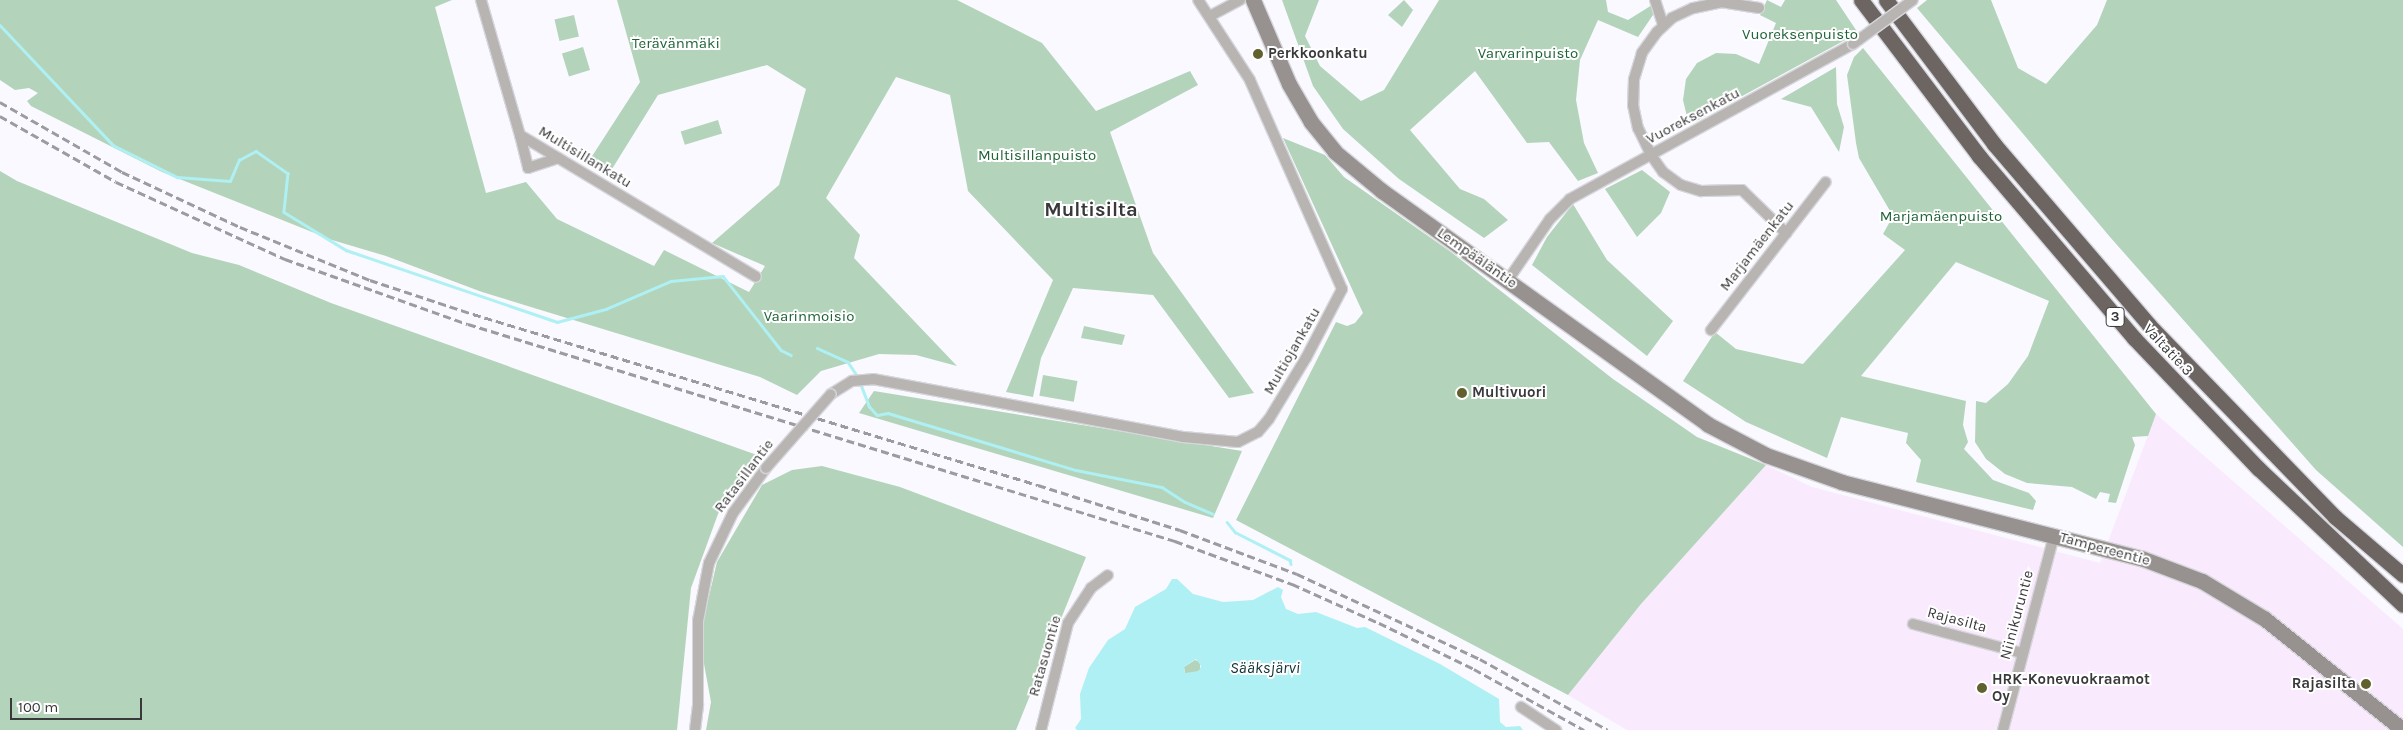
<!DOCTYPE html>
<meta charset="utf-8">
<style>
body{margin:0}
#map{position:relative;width:2403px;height:730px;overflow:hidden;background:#f9f9ff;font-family:Karla,sans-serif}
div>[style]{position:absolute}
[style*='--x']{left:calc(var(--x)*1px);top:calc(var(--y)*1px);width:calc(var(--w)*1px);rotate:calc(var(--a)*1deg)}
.industrial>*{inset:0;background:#f9eafd}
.green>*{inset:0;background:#b3d4ba;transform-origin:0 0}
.water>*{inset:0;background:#aef0f3}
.stream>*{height:2.5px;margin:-1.25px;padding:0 1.25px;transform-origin:1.25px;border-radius:1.25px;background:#aef0f3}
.roads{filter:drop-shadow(1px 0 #d6d6dc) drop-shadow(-1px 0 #d6d6dc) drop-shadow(0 1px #d6d6dc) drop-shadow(0 -1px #d6d6dc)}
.street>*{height:10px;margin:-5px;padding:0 5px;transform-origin:5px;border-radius:5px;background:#b7b4b2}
.secondary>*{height:15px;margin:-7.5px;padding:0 7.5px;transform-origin:7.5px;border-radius:7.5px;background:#97928f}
.highway>*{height:15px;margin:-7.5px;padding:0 7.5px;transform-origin:7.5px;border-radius:7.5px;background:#6c6561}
.rail>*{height:2.5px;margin-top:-1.25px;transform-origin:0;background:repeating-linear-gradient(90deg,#9b9ba0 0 8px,transparent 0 12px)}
.bridges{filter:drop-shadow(1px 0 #d6d6dc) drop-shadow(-1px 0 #d6d6dc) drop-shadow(0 1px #d6d6dc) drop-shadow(0 -1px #d6d6dc)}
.street-bridge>*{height:10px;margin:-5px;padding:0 5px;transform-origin:5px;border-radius:5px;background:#b7b4b2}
.dots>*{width:14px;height:14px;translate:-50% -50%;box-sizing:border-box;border:2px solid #fff;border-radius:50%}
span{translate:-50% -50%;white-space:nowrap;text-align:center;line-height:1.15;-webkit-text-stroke:4px #fff;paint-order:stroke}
.shield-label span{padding:1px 4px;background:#fff;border:1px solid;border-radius:4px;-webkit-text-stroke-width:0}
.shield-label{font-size:14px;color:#39393c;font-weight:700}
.park-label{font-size:15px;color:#1f6237}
.poi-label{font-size:15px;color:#39393c;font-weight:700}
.left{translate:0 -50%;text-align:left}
.right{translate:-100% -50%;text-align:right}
.street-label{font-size:15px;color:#39393c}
.water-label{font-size:16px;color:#113234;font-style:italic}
.district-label{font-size:20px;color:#39393c;font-weight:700}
.scale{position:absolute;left:10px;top:698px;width:132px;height:22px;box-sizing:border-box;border:2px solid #39393c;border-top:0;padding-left:6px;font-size:15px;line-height:18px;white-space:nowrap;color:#39393c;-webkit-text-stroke:4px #fff;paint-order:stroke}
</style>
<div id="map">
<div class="industrial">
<div style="clip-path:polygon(2156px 414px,2403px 629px,2403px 730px,1627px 730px,1568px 695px,1641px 604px,1766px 465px,1812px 487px,2100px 563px)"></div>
</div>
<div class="green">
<div style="clip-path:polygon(0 0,452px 0,435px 7px,486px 193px,526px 182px,557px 219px,654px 266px,664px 250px,749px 292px,765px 266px,712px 243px,779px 185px,806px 89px,767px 65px,658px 95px,607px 177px,587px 164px,640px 82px,617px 0,957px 0,1042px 43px,1096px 111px,1190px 71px,1198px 85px,1110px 132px,1153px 253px,1254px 393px,1229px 398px,1153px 295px,1073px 288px,1041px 358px,1033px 397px,1006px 392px,1053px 280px,968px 191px,950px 95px,896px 77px,826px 198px,860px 235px,854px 258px,957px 366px,916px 355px,879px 354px,821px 371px,797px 395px,760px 377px,482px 292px,386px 256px,332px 240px,162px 172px,31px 106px,27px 101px,38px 93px,29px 88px,15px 90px,0 80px)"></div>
<div style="clip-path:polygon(1282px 0,1319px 0,1305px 36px,1320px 66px,1361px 101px,1384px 90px,1439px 0,1606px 0,1608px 12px,1628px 20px,1652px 5px,1653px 15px,1638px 37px,1598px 20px,1580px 60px,1576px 100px,1584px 143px,1598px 173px,1578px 181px,1549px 142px,1527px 143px,1475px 71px,1410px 130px,1460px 189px,1484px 199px,1508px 220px,1484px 238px,1399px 179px,1343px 129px,1313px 86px)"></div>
<div style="clip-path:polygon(1404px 0,1413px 10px,1402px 27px,1388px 15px)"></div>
<div style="clip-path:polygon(1767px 0,1781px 7px,1785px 0,1836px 0,1858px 33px,1689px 125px,1683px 100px,1686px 79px,1697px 63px,1716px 53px,1736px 54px,1759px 64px,1776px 23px,1760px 15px)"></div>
<div style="clip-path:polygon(1927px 0,1991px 0,2018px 68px,2046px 84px,2097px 25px,2107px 0,2403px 0,2403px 547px,2316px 470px,2110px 237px,1917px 8px)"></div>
<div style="left:574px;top:15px;width:22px;height:20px;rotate:77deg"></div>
<div style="left:583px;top:47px;width:24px;height:22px;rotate:73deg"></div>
<div style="clip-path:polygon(1863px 48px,2156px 414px,2148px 436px,2132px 437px,2135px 445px,2116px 503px,2108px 502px,2110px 494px,2100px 492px,2096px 499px,2072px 487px,2027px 483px,2005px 474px,1986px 459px,1975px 442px,1976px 401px,1986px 403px,2008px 384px,2028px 356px,2049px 301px,1956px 262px,1861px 376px,1966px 401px,1963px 425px,1968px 442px,1964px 449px,1993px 480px,2029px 493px,2036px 501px,2033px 510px,1916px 482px,1921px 460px,1906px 443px,1908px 433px,1841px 417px,1827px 458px,1746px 422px,1683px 381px,1715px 332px,1736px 349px,1803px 364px,1905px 250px,1883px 234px,1893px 216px,1859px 158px,1856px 143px,1847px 75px,1854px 57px)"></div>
<div style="clip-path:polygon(1836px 67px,1837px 104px,1844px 127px,1839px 152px,1811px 107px,1781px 99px)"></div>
<div style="left:718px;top:120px;width:14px;height:39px;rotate:73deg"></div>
<div style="clip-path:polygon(1283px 138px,1325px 155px,1344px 177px,1451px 252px,1613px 379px,1697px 437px,1766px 465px,1641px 604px,1568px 695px,1236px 520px,1336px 322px,1347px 326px,1355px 323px,1363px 313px)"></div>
<div style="clip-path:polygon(1642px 170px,1670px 192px,1661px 213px,1637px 237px,1605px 189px)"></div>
<div style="clip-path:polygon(0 171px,17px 181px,192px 253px,239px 265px,331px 303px,757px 455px,718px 514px,691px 588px,677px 730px,0 730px)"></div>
<div style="clip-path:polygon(1573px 204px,1607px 260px,1673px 321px,1647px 356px,1532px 265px,1547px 237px)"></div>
<div style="clip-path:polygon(1084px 326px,1125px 335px,1122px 345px,1081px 338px)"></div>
<div style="left:1043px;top:375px;width:35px;height:21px;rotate:10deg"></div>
<div style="clip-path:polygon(874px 391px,1242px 451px,1213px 518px,859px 413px)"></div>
<div style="clip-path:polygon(822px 466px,900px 487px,1086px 557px,1016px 730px,706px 730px,711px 702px,704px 664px,702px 626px,717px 562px,762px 485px,792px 470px)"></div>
<div style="clip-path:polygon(1195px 660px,1200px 662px,1200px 670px,1193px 674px,1185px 673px,1184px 667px)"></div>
</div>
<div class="water">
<div style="clip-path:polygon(evenodd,1172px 579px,1177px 579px,1193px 594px,1223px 602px,1253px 600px,1278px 587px,1283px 590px,1281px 597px,1286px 609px,1298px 614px,1316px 612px,1357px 628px,1365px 627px,1440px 664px,1499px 699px,1500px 722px,1506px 727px,1520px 726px,1523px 730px,1077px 730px,1075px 728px,1081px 719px,1080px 694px,1089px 668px,1108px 640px,1125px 629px,1135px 607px,1166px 589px,1172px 579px,1196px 659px,1201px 666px,1199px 671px,1185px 673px,1184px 667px,1196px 659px)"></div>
</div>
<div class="stream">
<div style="--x:0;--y:25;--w:165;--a:46.7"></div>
<div style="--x:113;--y:145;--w:72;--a:26.6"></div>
<div style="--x:177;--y:177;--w:53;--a:4.3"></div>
<div style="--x:230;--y:181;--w:23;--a:-67"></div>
<div style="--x:239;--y:160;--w:19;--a:-28"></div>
<div style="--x:256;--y:151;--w:39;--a:35"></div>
<div style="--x:288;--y:173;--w:39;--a:96"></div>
<div style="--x:284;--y:212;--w:73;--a:31.5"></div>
<div style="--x:346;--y:250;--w:223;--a:18.8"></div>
<div style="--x:557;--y:322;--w:51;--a:-14.9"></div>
<div style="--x:606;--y:309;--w:71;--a:-23.3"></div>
<div style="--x:671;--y:281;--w:52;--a:-5.5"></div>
<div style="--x:723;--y:276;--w:94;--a:51.9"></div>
<div style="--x:781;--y:350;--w:11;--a:27"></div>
<div style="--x:817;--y:348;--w:34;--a:24"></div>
<div style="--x:848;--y:362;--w:18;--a:56"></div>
<div style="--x:860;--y:382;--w:26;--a:69"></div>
<div style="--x:869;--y:406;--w:12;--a:48"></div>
<div style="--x:877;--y:415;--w:11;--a:-10"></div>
<div style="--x:888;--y:413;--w:196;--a:16.9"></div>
<div style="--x:1076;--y:470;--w:88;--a:11.2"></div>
<div style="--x:1162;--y:487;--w:27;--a:33"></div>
<div style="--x:1185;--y:502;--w:30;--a:23"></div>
<div style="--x:1227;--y:522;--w:13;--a:51"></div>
<div style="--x:1235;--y:532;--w:62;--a:27"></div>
<div style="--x:1290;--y:560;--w:4;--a:76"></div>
</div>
<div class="roads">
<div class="street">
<div style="--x:481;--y:0;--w:141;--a:73.9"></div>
<div style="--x:520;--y:135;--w:275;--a:31"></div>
<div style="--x:1655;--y:0;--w:26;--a:72"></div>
<div style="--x:1759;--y:8;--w:37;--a:-171"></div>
<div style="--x:1722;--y:2;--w:30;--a:168"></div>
<div style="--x:1693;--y:8;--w:23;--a:155"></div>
<div style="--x:1672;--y:18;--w:21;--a:137"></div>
<div style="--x:1657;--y:32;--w:26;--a:126"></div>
<div style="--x:1642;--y:53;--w:28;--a:107"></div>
<div style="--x:1634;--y:80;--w:25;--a:92"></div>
<div style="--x:1633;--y:105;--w:24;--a:78"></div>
<div style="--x:1638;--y:128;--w:30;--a:64"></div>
<div style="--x:1651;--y:155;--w:21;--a:55"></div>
<div style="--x:1663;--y:172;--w:22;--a:36"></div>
<div style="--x:1681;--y:185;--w:21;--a:17"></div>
<div style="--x:1701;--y:191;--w:41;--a:-1.4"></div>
<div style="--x:1742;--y:190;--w:62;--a:44.3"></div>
<div style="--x:1210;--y:16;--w:34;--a:-28"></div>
<div style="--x:520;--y:135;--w:34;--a:76"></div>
<div style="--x:528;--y:168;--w:32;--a:-18"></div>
<div style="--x:1508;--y:280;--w:74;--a:-55.5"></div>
<div style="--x:1550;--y:219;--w:28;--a:-45"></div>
<div style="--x:1570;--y:199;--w:323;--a:-28.7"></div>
<div style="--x:1711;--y:330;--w:187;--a:-52.2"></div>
<div style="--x:831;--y:394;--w:25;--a:-32"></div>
<div style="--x:852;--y:381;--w:21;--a:-5"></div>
<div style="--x:873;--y:379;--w:315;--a:10.6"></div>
<div style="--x:1183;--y:437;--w:55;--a:5.2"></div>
<div style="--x:1238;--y:442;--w:22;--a:-27"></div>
<div style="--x:1258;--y:432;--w:17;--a:-50"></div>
<div style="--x:1269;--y:419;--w:71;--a:-58.8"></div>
<div style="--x:1306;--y:358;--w:78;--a:-62.4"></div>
<div style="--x:1342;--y:289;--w:228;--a:-113.8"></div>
<div style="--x:1250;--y:80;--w:95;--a:-123"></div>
<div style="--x:1913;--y:624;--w:113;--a:14.9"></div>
<div style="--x:1521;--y:707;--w:42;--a:33.3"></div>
<div style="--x:695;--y:730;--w:26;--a:-83"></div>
<div style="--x:698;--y:704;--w:83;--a:-90"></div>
<div style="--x:698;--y:621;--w:59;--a:-79.3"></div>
<div style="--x:709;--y:563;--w:55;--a:-64.4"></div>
<div style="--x:733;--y:513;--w:56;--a:-53.7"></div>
<div style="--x:1041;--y:730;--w:110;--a:-75.8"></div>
<div style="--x:1068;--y:623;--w:42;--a:-56.7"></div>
<div style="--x:1091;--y:588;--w:21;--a:-37"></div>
<div style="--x:2003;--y:730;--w:201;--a:-75.3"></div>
</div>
<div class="secondary">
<div style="--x:1253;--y:0;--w:91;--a:66.8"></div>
<div style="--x:1289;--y:84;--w:44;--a:59.9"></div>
<div style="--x:1311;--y:122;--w:38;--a:51"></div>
<div style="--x:1335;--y:152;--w:61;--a:39.7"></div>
<div style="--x:1382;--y:191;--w:400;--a:35.6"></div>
<div style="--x:1707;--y:424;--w:67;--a:27.7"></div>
<div style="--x:1766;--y:455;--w:81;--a:19.6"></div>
<div style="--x:1842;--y:482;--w:309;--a:14.3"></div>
<div style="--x:2141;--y:558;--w:65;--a:20.7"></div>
<div style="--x:2202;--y:581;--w:74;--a:31.1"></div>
<div style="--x:2265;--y:619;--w:177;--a:38.8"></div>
</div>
<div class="highway">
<div style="--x:1861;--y:0;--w:196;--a:52.9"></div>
<div style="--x:1979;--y:156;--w:239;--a:49.6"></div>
<div style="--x:2134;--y:338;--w:180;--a:46.4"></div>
<div style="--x:2258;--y:468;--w:199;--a:43.4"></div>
<div style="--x:1886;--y:0;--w:180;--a:53.1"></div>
<div style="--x:1994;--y:144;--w:238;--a:49.4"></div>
<div style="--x:2149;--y:325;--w:267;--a:45.9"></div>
<div style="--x:2335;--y:517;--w:89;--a:40.5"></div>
</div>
</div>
<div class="rail">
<div style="--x:0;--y:102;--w:141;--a:29.8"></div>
<div style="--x:122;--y:172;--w:130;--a:25"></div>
<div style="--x:240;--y:227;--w:140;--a:22.2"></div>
<div style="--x:370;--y:280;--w:108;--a:18.3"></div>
<div style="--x:473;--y:314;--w:590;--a:16.84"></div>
<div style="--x:1038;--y:485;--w:149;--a:17.6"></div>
<div style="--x:1180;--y:530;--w:125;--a:20.6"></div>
<div style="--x:1297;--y:574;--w:202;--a:24.9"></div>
<div style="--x:1480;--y:659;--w:146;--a:29"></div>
<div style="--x:0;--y:116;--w:133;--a:29.6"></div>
<div style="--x:116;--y:182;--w:186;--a:24.5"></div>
<div style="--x:285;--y:259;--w:194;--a:19.6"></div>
<div style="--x:468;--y:324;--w:740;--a:17.06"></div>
<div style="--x:1175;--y:541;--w:125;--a:20.2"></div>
<div style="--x:1292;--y:584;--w:95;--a:24.1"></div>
<div style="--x:1379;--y:623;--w:106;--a:25.8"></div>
<div style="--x:1474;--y:669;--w:126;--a:29"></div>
</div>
<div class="bridges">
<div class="street-bridge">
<div style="--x:1853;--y:44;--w:74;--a:-36.3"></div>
<div style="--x:766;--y:468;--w:98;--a:-48.7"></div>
</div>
</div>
<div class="dots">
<div style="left:1258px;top:54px;background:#60612e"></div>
<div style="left:1462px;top:393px;background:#60612e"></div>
<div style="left:2366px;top:684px;background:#60612e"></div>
<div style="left:1982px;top:688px;background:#60612e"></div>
</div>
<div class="shield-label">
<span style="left:2115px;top:317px">3</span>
</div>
<div class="park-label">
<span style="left:1800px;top:35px">Vuoreksenpuisto</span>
<span style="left:676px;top:44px">Terävänmäki</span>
<span style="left:1528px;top:54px">Varvarinpuisto</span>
<span style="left:1037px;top:156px">Multisillanpuisto</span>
<span style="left:1941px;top:217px">Marjamäenpuisto</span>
<span style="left:809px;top:317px">Vaarinmoisio</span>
</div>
<div class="poi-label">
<span class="left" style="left:1268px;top:54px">Perkkoonkatu</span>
<span class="left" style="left:1472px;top:393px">Multivuori</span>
<span class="left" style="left:1992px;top:688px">HRK-Konevuokraamot<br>Oy</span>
<span class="right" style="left:2356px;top:684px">Rajasilta</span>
</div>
<div class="street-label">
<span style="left:1693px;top:116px;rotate:-28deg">Vuoreksenkatu</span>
<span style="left:585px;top:157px;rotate:31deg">Multisillankatu</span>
<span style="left:1757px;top:246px;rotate:-52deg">Marjamäenkatu</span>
<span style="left:1477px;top:258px;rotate:35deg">Lempääläntie</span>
<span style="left:2168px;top:350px;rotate:47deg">Valtatie 3</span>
<span style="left:1292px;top:351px;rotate:-60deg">Multiojankatu</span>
<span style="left:744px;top:476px;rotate:-53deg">Ratasillantie</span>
<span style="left:2105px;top:549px;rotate:15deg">Tampereentie</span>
<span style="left:2017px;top:615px;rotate:-75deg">Niinikuruntie</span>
<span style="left:1957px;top:620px;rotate:15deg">Rajasilta</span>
<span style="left:1045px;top:656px;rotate:-74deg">Ratasuontie</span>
</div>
<div class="water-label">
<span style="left:1265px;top:668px">Sääksjärvi</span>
</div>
<div class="district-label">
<span style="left:1091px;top:209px">Multisilta</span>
</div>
<div class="scale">100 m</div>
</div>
